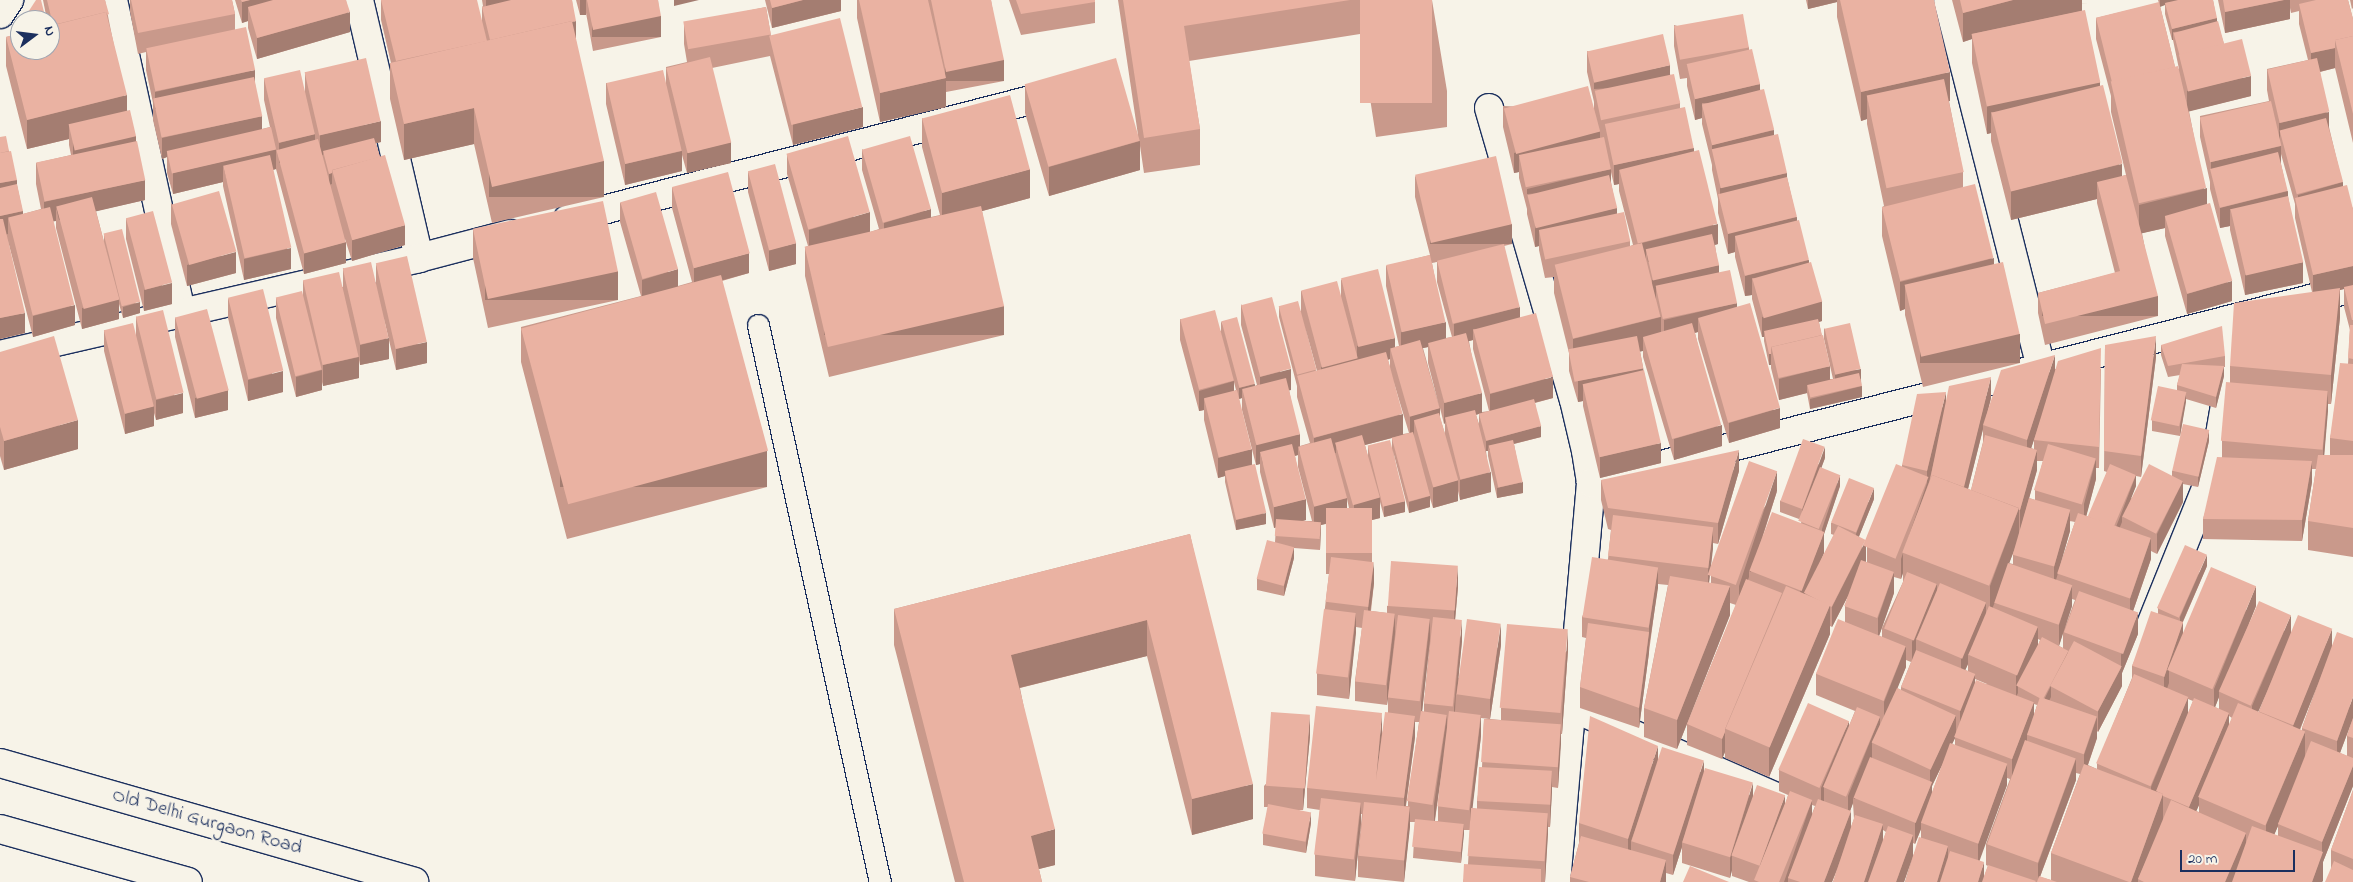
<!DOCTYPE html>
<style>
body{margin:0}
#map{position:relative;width:2353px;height:882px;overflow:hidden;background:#f7f3e8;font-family:"Indie Flower",sans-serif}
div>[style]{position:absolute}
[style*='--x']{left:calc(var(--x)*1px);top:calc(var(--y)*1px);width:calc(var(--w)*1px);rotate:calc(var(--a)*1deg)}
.roads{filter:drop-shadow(1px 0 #1b2f5e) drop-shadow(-1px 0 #1b2f5e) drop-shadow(0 1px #1b2f5e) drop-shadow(0 -1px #1b2f5e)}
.service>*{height:21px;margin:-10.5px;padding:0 10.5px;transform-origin:10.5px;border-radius:10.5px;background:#f7f3e8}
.minor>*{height:28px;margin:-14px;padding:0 14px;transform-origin:14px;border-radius:14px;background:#f7f3e8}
.secondary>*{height:28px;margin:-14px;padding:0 14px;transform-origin:14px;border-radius:14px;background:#f7f3e8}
.wall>*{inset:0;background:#c9998b}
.shaded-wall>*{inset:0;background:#a47d71;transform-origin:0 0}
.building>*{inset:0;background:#eab2a2;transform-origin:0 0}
span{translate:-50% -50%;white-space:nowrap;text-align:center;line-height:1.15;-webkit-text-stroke:5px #f7f3e8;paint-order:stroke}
.street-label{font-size:20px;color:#1b2f5e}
.north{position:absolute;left:10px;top:10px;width:50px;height:50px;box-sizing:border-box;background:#f7f3e8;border:1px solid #9fa5b1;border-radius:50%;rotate:75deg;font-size:14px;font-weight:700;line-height:20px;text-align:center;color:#1b2f5e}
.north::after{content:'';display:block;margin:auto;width:18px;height:22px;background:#1b2f5e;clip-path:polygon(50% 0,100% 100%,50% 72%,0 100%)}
.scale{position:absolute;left:2180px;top:850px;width:115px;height:22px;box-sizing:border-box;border:2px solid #1b2f5e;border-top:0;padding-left:6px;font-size:15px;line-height:18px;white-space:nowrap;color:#1b2f5e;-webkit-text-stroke:4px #f7f3e8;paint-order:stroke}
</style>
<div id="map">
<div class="roads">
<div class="service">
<div style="--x:758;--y:325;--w:570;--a:77.65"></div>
</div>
<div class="minor">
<div style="--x:113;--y:0;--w:320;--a:77.7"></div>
<div style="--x:359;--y:0;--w:265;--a:76.9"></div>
<div style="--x:1948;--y:0;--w:380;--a:75.8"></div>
<div style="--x:0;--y:14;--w:17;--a:-57"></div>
<div style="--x:1489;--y:108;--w:304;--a:73.8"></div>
<div style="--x:1574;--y:400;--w:52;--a:76.8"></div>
<div style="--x:1586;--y:451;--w:32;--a:81"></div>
<div style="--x:1591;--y:483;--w:401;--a:95"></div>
<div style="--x:568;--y:219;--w:510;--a:-14.42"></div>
<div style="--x:0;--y:355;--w:430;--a:-13"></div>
<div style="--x:419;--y:258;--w:94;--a:-14.8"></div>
<div style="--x:1591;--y:483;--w:787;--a:-14.35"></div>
<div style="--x:1571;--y:707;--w:236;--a:23.7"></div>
<div style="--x:1787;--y:802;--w:37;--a:20"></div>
<div style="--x:2047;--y:882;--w:445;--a:-68"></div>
<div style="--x:2214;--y:469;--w:82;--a:-80.2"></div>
<div style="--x:2228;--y:388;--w:68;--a:-90"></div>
</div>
<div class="secondary">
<div style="--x:0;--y:763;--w:431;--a:16"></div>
<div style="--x:0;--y:829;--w:195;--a:15.7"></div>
</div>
</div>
<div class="wall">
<div style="clip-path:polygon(43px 0,105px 0,109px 21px,127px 110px,136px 141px,145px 200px,96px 211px,104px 242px,104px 234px,140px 313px,123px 318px,119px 304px,119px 319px,82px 329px,56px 228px,56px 221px,53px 221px,75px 325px,33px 337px,8px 241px,25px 333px,0 339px,0 137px,9px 151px,17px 185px,23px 214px,41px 209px,36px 184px,36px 163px,71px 155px,69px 145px,69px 139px,27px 149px,6px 66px,6px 37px,14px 35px,50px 50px,50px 20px,47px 20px)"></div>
<div style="clip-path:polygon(130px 0,232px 0,235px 14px,235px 30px,255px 84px,262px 129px,270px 127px,264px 100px,264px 79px,305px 92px,305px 72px,381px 142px,376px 143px,405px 245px,352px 261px,345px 239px,346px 263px,304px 274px,276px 169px,273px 170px,291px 269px,244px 280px,223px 186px,223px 182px,173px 194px,167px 173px,167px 157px,162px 159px,153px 120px,153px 103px,146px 70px,146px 52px,138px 54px,130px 12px)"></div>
<div style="clip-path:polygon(235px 0,346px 0,350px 32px,257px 59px,248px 28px,248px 21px,242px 23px)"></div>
<div style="clip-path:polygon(381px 0,482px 22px,482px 7px,483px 6px,482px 0,572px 0,576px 41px,604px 197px,492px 223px,474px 144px,404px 160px,390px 99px,390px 63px,391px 63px,381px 20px)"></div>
<div style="clip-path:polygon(576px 0,658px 0,661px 37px,593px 51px,586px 13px,580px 15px)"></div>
<div style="clip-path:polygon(765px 0,841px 0,841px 11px,772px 28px)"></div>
<div style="clip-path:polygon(857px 0,991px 0,1004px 81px,946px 92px,946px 107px,880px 122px,857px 18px)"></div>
<div style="clip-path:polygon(1009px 0,1095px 0,1095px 23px,1021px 35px)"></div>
<div style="clip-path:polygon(1118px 0,1432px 0,1447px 91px,1447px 127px,1376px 137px,1360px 34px,1189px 61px,1200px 129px,1200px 165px,1144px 173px,1140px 146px,1140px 170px,1049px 196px,1025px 113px,1025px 84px,1138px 135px)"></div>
<div style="clip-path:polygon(1806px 0,1934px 0,1950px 101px,1949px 101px,1963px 172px,1963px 187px,1994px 264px,2020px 363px,1923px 387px,1905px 315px,1905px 309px,1900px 311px,1882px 236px,1882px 207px,1884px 206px,1867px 124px,1867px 119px,1861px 121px,1837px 17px,1837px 2px,1808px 9px)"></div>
<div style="clip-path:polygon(evenodd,1952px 0,2082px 0,2082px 11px,2122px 176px,2126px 175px,2111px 112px,2111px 96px,2096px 39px,2096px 18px,2159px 3px,2158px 0,2213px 0,2217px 22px,2224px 44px,2251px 96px,2189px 111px,2207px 204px,2232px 301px,2187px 314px,2165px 236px,2165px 228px,2142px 233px,2158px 316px,2045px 345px,2038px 313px,2038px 293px,2115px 273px,2097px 203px,2097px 199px,2011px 220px,1991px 141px,1991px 133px,1987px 134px,1972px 63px,1972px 39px,1963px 42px,1952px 0,2165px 5px,2165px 14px,2172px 40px,2173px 40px,2179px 69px,2175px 67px,2160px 6px,2165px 5px)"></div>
<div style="clip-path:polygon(evenodd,2218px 0,2348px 0,2353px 19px,2353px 143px,2335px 68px,2320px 72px,2329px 127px,2343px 186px,2353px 209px,2353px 557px,2308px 550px,2308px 521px,2316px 469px,2312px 469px,2312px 482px,2302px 541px,2203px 539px,2203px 519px,2222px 457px,2222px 441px,2230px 383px,2230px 366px,2312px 292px,2295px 218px,2295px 204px,2281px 154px,2281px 164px,2288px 196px,2303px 283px,2245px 295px,2230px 230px,2230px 226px,2220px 228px,2210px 189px,2210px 182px,2200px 137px,2200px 116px,2269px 101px,2267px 90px,2267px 69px,2308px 60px,2299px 24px,2299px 11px,2291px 13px,2290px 8px,2290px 19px,2225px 33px,2218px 0,2344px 289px,2344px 307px,2350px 330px,2348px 364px,2330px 438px,2330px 455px,2324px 455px,2328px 404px,2331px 404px,2340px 317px,2340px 290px,2344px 289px)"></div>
<div style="clip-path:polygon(2350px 0,2353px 0,2353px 8px,2352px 9px)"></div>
<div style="clip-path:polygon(766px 7px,771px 36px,863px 127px,793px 145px,770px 56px,712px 68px,731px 163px,687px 173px,682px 155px,682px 171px,625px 185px,606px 104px,606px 83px,666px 84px,666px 67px,687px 62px,684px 44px,684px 24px)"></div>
<div style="clip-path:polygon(1674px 25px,1749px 47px,1749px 50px,1760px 89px,1787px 177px,1797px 221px,1809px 263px,1822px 321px,1819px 322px,1830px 379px,1833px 379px,1824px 339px,1824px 328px,1861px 379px,1862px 397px,1810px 409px,1807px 393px,1779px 400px,1771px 368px,1771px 365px,1769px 365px,1764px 341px,1764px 337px,1762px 337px,1752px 299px,1752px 295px,1745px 296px,1735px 257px,1735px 252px,1728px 254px,1718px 213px,1718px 199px,1712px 170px,1712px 165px,1702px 124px,1702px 118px,1695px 120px,1687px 86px,1687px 78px,1680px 79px,1674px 46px)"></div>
<div style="clip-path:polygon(evenodd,1587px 51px,1670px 74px,1680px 103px,1680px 108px,1694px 152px,1718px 244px,1715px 245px,1719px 273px,1737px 307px,1780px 428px,1729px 443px,1698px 339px,1698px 332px,1695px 333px,1722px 446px,1674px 460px,1643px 357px,1643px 351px,1640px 351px,1661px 463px,1600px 478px,1583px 406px,1583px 401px,1578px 402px,1569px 371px,1569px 353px,1554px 293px,1554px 277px,1545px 278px,1539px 250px,1539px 246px,1535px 247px,1527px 214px,1527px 209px,1519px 178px,1519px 172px,1514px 173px,1503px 127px,1503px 106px,1594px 110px,1594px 102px,1587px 72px,1587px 51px,1611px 172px,1614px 185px,1619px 184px,1619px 191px,1633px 245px,1630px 246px,1630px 241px,1617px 214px,1611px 182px,1611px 172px)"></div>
<div style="clip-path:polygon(922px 118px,1030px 198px,982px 211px,1004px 335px,829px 377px,805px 276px,805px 247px,808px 246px,787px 174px,787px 154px,870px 232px,879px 229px,862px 170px,862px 149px,931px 217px,940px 215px,922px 147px)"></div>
<div style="clip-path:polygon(748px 171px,796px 264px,769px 271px,748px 192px)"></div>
<div style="clip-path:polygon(evenodd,1415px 176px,1512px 244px,1504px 246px,1520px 317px,1553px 398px,1535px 403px,1541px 437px,1514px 444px,1523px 493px,1497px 498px,1488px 456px,1488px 451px,1486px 451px,1491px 492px,1460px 500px,1458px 491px,1458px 501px,1433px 508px,1430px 498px,1430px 507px,1409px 513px,1393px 451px,1405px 512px,1384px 517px,1380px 502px,1380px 518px,1372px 520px,1372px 562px,1374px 583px,1371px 611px,1387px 613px,1387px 606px,1458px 587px,1455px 620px,1462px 641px,1458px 678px,1501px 645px,1490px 719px,1501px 720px,1501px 708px,1568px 650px,1562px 734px,1561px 734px,1558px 788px,1552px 787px,1550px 827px,1548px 827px,1545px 882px,1463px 882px,1468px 864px,1470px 830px,1464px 830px,1461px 863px,1413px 858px,1415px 822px,1410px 822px,1404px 882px,1358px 877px,1358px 856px,1362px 814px,1361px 814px,1361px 823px,1355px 881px,1315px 876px,1315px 855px,1320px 810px,1307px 808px,1307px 788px,1382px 734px,1388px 712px,1388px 698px,1387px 705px,1355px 701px,1355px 681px,1362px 628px,1356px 627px,1349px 699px,1317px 695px,1317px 674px,1329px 574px,1326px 574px,1326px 524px,1321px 525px,1320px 550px,1294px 548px,1294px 558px,1284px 596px,1257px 590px,1257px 579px,1275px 542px,1276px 527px,1274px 528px,1260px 472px,1260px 464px,1256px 465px,1242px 410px,1242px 398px,1239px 399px,1252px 464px,1266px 524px,1236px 530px,1225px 482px,1225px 476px,1218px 478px,1204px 420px,1204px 410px,1199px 411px,1180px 340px,1180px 319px,1221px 331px,1221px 321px,1255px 386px,1257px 385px,1241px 325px,1241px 304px,1291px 390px,1289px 390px,1300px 446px,1310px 443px,1297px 397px,1297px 386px,1279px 317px,1279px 306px,1301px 311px,1301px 291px,1341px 296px,1341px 279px,1395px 347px,1399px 346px,1386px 286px,1386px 266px,1430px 255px,1415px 197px,1415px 176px,1437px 262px,1437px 282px,1452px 337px,1446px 338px,1432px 263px,1437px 262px,1415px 176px,1305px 327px,1317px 371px,1316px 371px,1305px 327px,1415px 176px,1473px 340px,1473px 349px,1489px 411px,1482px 412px,1469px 341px,1473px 340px,1415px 176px,1428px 347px,1428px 363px,1439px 406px,1423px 348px,1428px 347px,1415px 176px,1390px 359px,1390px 368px,1388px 360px,1390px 359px,1415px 176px,1234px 382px,1236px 390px,1234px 391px,1234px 382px,1415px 176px,1394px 383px,1409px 433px,1403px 434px,1394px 383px,1415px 176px,1440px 408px,1444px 424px,1445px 423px,1445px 434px,1440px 418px,1440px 408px,1415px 176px,1479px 414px,1479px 424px,1476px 415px,1479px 414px,1415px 176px,1392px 438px,1392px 448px,1368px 446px,1368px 457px,1365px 445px,1392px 438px,1415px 176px,1298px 455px,1298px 467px,1312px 521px,1303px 521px,1306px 520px,1295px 456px,1298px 455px,1415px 176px,1347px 499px,1349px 508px,1347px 508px,1347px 499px,1415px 176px,1430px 640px,1424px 704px,1424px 712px,1422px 711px,1430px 640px,1415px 176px,1481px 718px,1489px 719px,1484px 719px,1482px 767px,1477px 801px,1477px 809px,1472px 808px,1481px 736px,1481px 718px,1415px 176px,1415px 722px,1419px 722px,1408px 801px,1408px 806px,1406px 806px,1415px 737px,1415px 722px,1415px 176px,1441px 774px,1438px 806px,1438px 821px,1435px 821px,1441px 774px)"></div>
<div style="clip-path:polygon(672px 187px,749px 273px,722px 281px,767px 487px,567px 539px,521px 362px,521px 327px,641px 296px,620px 222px,620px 202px,678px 286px,692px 282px,672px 208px)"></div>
<div style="clip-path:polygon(171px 203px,236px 273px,187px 286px,171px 224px)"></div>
<div style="clip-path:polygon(126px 218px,172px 304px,144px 311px,126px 239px)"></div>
<div style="clip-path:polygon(473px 229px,618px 300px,488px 328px,473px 258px)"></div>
<div style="clip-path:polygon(376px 264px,427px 363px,396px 370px,384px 319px,389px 359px,360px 365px,359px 360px,359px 378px,323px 386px,322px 382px,322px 390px,296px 397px,276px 318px,276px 298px,303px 296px,303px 281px,343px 287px,343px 268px,376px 284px)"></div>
<div style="clip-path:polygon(228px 298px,283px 392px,248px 401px,228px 318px)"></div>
<div style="clip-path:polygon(136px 316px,183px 413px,156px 420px,154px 413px,154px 426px,125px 434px,104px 351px,104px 330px,136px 336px)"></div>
<div style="clip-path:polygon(175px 317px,228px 410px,195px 418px,175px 337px)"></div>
<div style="clip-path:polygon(evenodd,2105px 345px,2156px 357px,2141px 477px,2136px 476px,2136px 486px,2130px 499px,2172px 476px,2172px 471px,2209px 441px,2198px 487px,2183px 484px,2183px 502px,2157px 554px,2151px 551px,2151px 559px,2133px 611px,2138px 634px,2122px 673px,2122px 686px,2098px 732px,2097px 731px,2097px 738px,2088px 765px,2097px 769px,2097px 764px,2132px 678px,2132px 666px,2158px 613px,2158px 608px,2207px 566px,2183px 622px,2183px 636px,2256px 606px,2249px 624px,2291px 632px,2332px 645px,2353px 718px,2340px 753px,2347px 756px,2347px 736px,2353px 718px,2353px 786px,2323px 862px,2322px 882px,1905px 882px,1912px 858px,1904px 882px,1833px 882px,1838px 868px,1832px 882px,1749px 882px,1732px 876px,1732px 870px,1730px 878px,1682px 863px,1682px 847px,1673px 875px,1666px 873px,1666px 882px,1570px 882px,1570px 877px,1579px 843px,1579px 823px,1658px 760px,1704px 773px,1753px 797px,1785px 806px,1788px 795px,1779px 791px,1779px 770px,1849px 726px,1855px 711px,1816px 695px,1816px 674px,1845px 622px,1845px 606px,1848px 596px,1832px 627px,1830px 626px,1830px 634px,1769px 777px,1725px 758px,1725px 752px,1722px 759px,1687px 745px,1687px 724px,1736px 605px,1730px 603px,1730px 615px,1677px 749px,1644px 737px,1644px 708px,1668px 585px,1658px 584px,1639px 728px,1580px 708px,1580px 687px,1586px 638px,1582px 637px,1582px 617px,1608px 559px,1611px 530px,1608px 529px,1601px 500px,1601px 480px,1739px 471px,1718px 544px,1713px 543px,1709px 583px,1711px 583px,1711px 576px,1777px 491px,1763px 536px,1801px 523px,1802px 520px,1780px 512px,1780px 501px,1825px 458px,1821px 468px,1840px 486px,1824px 534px,1824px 553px,1819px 565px,1834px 535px,1831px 534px,1831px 523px,1874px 499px,1859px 536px,1866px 562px,1867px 562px,1867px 547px,1902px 467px,1902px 465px,1946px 402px,1991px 398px,1988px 411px,2055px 369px,2101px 369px,2099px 468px,2096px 468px,2096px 479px,2086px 516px,2090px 517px,2107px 472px,2104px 471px,2105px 345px,1983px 429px,1983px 442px,1971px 490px,1968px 489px,1983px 429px,2105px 345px,2036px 434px,2034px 440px,2034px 449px,2031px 448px,2036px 434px,2105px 345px,2037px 461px,2043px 461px,2035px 490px,2035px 500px,2029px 498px,2037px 470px,2037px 461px,2105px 345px,2070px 521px,2075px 522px,2060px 565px,2070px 531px,2070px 521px,2105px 345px,2014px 551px,2013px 555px,2013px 564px,2009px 563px,2014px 551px,2105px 345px,1903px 573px,1903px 582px,1882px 628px,1882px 637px,1879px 636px,1894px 593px,1894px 577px,1901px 579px,1903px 573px,2105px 345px,2072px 599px,2075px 600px,2064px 630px,2072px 606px,2072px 599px,2105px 345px,2063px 632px,2063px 648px,2059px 646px,2063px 632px,2105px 345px,2038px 639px,2040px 640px,2038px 646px,2038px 639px,2105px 345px,1906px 660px,1911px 662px,1901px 687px,1901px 690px,1897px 688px,1906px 667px,1906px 660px,2105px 345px,1968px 664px,1968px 671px,1965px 670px,1968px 664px,2105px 345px,1975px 679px,1987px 684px,1975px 684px,1975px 679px,2105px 345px,2318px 683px,2302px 728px,2302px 731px,2300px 730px,2318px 683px,2105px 345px,2269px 688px,2259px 711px,2259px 712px,2258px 712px,2269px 688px,2105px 345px,2219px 697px,2219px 709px,2215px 707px,2219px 697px,2105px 345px,2188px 699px,2193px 701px,2188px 714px,2188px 699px,2105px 345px,2034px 704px,2037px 705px,2034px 715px,2034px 704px,2105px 345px,2229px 716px,2232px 718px,2229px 726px,2229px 716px,2105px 345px,1956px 736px,1955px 737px,1955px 745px,1952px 744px,1956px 736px,2105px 345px,1943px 763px,1932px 793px,1932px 786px,1943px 763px,2105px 345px,2076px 773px,2080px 774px,2051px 853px,2051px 880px,2040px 877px,2076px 780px,2076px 773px,2105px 345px,2007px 778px,2010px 779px,1986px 844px,1986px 865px,1988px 866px,1984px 877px,1979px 860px,2007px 785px,2007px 778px,2105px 345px,1853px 803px,1854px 819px,1851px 827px,1850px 811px,1853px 803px,2105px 345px,1812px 805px,1815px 806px,1812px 814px,1812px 805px,2105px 345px,2199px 805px,2199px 812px,2196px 811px,2199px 805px,2105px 345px,2278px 826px,2278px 836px,2274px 835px,2278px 826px,2105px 345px,1921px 829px,1921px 838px,1913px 856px,1913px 843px,1915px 844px,1921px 829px,2105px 345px,1883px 830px,1886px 832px,1883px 841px,1883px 830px)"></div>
<div style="clip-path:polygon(2161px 345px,2225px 356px,2225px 367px,2224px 367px,2224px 376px,2216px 408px,2186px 399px,2180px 436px,2152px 431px,2152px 420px,2177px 390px,2177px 385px,2180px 375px,2168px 377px,2161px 355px)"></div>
<div style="clip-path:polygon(0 352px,78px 449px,4px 470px,0 456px)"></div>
<div style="clip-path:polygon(1190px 534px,1253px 819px,1192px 835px,1147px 656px,1020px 688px,1055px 865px,1039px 869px,1042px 882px,955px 882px,894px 645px,894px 609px)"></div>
<div style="clip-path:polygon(1310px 736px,1303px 810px,1299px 810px,1311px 823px,1306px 853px,1263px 845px,1263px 834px,1268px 807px,1264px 807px,1264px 786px)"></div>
<div style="clip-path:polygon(2353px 790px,2353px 882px,2331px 869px,2331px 850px)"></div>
</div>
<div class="shaded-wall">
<div style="clip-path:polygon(250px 0,324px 0,248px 7px,248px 21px,242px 23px,242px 2px)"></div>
<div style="clip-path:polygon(486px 0,560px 0,486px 20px)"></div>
<div style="left:580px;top:0;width:6px;height:15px"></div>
<div style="clip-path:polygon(674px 0,699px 0,674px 6px)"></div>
<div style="clip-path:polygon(803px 0,841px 0,841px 11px,772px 28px,772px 8px)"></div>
<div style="clip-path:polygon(1808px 0,1837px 0,1837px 2px,1808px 9px)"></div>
<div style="clip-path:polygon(2013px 0,2082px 0,2082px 11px,1972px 34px,1972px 39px,1963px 42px,1963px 13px)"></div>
<div style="clip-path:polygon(2160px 0,2187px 0,2165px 3px,2165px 5px,2160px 7px)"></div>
<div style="clip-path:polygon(2284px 0,2290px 0,2290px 19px,2225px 33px,2225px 12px)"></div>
<div style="clip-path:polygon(350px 12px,350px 32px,257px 59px,257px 38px)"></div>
<div style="left:661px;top:16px;width:21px;height:69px;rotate:90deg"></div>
<div style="clip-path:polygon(2217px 18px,2217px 29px,2173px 32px,2173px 40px,2172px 40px,2172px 29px)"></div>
<div style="clip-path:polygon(576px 21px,576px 42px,490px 41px)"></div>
<div style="clip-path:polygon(2335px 48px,2335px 68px,2311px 74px,2311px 53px)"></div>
<div style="left:1004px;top:60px;width:21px;height:59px;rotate:90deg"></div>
<div style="clip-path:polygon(1670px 65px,1670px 85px,1594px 89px,1594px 102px,1594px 82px)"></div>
<div style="clip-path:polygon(255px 70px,255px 91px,155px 109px,155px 92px)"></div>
<div style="clip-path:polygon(1950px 72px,1950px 101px,1872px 118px,1867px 95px,1867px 119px,1861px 121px,1861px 92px)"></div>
<div style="clip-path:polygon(2251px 76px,2251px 96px,2187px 112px,2187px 91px)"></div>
<div style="clip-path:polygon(946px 78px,946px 107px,880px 122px,880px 93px)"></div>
<div style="clip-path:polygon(2100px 82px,2100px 111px,1991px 112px,1991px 133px,1987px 134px,1987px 105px)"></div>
<div style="clip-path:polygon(1760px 84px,1760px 104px,1702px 103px,1702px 118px,1695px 120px,1695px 99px)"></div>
<div style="clip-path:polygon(127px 95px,127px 124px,69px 124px,69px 139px,27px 149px,27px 120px)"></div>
<div style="clip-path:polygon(863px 107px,863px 127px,793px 145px,793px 124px)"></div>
<div style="clip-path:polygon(474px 108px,474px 144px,404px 160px,404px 124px)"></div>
<div style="clip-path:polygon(2329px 112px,2329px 133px,2280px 131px,2280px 143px,2279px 144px,2279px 123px)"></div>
<div style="clip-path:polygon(262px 116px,262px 137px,167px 152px,167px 157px,162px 159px,162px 138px)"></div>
<div style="clip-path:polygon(381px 121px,381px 142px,324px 155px,323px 151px,323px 155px,320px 156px,320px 135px)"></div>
<div style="clip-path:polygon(1774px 130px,1774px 151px,1712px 150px,1712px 145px)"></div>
<div style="clip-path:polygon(1600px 131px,1600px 152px,1519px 157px,1519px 172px,1514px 173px,1514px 153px)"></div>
<div style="clip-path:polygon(315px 134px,315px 155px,279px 163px,279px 143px)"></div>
<div style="left:136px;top:136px;width:21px;height:63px;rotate:90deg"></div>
<div style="clip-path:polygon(1140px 141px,1140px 170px,1049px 196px,1049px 167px)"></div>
<div style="clip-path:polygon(731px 142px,731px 163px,687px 173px,687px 153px)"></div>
<div style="clip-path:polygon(2281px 146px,2281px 166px,2211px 169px,2211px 162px)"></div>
<div style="clip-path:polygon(1694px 148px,1694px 169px,1619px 170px,1619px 184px,1614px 185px,1614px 165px)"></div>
<div style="clip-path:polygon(276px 149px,276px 169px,227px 181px,223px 165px,223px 182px,173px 194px,173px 173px)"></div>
<div style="clip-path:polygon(682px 151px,682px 171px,625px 185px,625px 164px)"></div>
<div style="left:604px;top:161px;width:36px;height:115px;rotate:90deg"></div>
<div style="clip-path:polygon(2122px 164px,2122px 193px,2097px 182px,2097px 199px,2011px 220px,2011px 191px)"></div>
<div style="clip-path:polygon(1030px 169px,1030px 198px,942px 222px,942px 193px)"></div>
<div style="clip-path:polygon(1611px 169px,1611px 189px,1527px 194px,1527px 209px,1527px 189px)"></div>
<div style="clip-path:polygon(332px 173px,332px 184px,329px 185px,329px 174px)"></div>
<div style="clip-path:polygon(1787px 173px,1787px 194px,1720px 202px,1720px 188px)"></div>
<div style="clip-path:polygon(17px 180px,17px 200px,0 204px,0 183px)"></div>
<div style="clip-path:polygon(145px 180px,145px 200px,59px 220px,56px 207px,56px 221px,44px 223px,44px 202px)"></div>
<div style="clip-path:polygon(2343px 182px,2343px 203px,2298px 211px,2298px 195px)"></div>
<div style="clip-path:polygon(2207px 188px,2207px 217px,2165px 216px,2165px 228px,2139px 234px,2139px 205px)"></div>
<div style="clip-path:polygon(2288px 191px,2288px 212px,2230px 209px,2230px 226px,2220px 228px,2220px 208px)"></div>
<div style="clip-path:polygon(1617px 208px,1617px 228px,1539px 230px,1539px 246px,1535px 247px,1535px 226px)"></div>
<div style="clip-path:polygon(931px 209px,931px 230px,884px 244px,884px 223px)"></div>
<div style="clip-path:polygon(23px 211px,23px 231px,8px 218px,8px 234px,0 236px,0 216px)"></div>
<div style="clip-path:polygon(870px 212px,870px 233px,809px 250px,809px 230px)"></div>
<div style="clip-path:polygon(1797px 217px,1797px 238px,1735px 236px,1735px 252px,1728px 254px,1728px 233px)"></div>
<div style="left:1512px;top:224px;width:20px;height:82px;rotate:90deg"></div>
<div style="clip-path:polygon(1718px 224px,1718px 244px,1648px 262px,1646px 249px,1646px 263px,1638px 244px)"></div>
<div style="clip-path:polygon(405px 225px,405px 245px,352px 261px,352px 240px)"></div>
<div style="clip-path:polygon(346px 242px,346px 263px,304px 274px,304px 253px)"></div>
<div style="clip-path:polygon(796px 243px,796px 264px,769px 271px,769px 250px)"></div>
<div style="clip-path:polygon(291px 248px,291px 269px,244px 280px,244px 259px)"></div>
<div style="clip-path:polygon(236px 252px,236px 273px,187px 286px,187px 265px)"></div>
<div style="clip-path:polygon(749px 253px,749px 273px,694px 288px,694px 268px)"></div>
<div style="clip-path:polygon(1994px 258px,1994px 287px,1905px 286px,1905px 309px,1900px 311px,1900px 282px)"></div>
<div style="clip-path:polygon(1809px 260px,1809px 281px,1752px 278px,1752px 295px,1745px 296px,1745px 276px)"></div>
<div style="clip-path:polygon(2303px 262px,2303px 283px,2245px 295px,2245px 275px)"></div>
<div style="clip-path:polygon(1719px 265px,1719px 285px,1656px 287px,1656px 299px,1652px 300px,1652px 280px)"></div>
<div style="clip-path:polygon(2353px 266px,2353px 287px,2344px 287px,2344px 289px,2340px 290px,2340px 317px,2331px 404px,2331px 375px,2313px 296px,2313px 275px)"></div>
<div style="clip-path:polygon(678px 269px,678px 290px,642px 300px,642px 280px)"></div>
<div style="left:618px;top:271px;width:29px;height:133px;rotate:90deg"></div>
<div style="clip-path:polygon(2232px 281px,2232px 301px,2187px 314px,2187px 294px)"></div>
<div style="clip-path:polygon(172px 283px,172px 304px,144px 311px,144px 290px)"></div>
<div style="left:2158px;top:296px;width:20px;height:116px;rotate:90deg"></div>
<div style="clip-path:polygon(119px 299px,119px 319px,82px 329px,82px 308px)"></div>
<div style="clip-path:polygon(1822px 301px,1822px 321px,1765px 336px,1764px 331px,1764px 337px,1762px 337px,1762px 317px)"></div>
<div style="clip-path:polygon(140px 302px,140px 313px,123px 318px,123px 307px)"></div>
<div style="clip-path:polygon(1737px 303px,1737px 324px,1698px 319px,1698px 332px,1664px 340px,1664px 320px)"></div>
<div style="clip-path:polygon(75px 305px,75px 325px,33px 337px,33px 316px)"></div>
<div style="left:1004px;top:306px;width:29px;height:180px;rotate:90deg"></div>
<div style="clip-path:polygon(1520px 307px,1520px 328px,1473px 329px,1473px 340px,1454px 345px,1454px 324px)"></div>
<div style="clip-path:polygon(25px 313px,25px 333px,0 339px,0 318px)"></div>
<div style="clip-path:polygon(1661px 317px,1661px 346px,1643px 337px,1643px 351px,1574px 368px,1573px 365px,1573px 339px)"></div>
<div style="clip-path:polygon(1446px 322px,1446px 343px,1428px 343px,1428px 347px,1401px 353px,1401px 332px)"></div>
<div style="left:2020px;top:334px;width:29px;height:100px;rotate:90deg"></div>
<div style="clip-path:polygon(2156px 336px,2156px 357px,2141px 477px,2141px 456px)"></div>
<div style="clip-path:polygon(389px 338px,389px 359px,360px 365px,360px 345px)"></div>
<div style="clip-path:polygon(1395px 338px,1395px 358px,1390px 349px,1390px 359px,1357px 367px,1357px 346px)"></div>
<div style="clip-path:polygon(427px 342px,427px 363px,396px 370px,396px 349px)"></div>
<div style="left:1769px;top:354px;width:2px;height:11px"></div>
<div style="clip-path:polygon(2055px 355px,2055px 376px,2027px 461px,2027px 440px)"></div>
<div style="clip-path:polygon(359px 357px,359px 378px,323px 386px,323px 365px)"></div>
<div style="clip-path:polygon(1357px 358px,1357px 378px,1321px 387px,1321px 367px)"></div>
<div style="clip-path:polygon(1830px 366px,1830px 387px,1807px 385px,1807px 393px,1779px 400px,1779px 379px)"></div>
<div style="clip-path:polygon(2224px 366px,2224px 376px,2216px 408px,2216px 397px)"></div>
<div style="clip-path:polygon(1643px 368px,1643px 388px,1583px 385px,1583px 401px,1578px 402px,1578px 381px)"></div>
<div style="clip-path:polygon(1291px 369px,1291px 390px,1260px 398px,1260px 377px)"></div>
<div style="clip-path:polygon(1861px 369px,1861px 379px,1835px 385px,1835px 374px)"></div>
<div style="clip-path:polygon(322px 370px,322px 390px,296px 397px,296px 377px)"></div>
<div style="clip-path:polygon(283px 371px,283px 392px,248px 401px,248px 380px)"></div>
<div style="clip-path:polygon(1553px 377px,1553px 398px,1490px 414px,1490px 394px)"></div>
<div style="clip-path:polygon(1991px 377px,1991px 398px,1984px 425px,1983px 425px,1983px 429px,1963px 509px,1963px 488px)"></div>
<div style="clip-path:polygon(1234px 381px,1234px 401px,1204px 399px,1204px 410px,1199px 411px,1199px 391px)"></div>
<div style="clip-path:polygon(1255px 384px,1255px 395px,1242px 389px,1242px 398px,1239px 399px,1239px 388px)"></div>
<div style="clip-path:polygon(1862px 386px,1862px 397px,1810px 409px,1810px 399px)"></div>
<div style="clip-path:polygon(228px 390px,228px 410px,195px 418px,195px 398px)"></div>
<div style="clip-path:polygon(2328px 391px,2328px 411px,2323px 470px,2323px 449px)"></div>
<div style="clip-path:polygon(1946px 392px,1946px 412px,1929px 482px,1903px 553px,1903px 573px,1901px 579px,1901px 559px,1927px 483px,1927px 471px)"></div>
<div style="clip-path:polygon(2186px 392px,2186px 402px,2180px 436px,2180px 426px)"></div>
<div style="clip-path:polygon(183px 393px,183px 413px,156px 420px,156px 400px)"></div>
<div style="clip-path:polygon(1482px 393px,1482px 413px,1446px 423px,1445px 419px,1445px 423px,1444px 424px,1444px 403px)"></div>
<div style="clip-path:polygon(154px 406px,154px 426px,125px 434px,125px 414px)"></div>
<div style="clip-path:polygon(1440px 408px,1440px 429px,1414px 420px,1414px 436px,1410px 437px,1410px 416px)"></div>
<div style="clip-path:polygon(1780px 408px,1780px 428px,1729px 443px,1729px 423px)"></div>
<div style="clip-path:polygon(1403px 414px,1403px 435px,1338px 452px,1336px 444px,1336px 453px,1314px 458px,1314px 438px)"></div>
<div style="clip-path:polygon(78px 420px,78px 449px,4px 470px,4px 441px)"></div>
<div style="clip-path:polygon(1722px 425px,1722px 446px,1674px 460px,1674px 439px)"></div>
<div style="clip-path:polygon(1541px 426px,1541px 437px,1489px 450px,1488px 445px,1488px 451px,1486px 451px,1486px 441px)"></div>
<div style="clip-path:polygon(2209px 430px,2209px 441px,2198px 487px,2198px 477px)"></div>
<div style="clip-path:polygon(1300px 434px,1300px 454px,1298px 446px,1298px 455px,1263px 464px,1260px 452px,1260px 464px,1256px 465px,1256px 444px)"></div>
<div style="clip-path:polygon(1661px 443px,1661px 463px,1600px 478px,1600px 457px)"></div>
<div style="clip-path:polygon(1825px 447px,1825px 458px,1802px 520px,1802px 510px)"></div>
<div style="clip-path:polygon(1252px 449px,1252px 469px,1225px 471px,1225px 476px,1218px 478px,1218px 458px)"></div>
<div style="clip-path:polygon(1739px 450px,1739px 471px,1718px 544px,1718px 523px)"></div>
<div style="clip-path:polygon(2037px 450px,2037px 470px,2020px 531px,2020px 510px)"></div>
<div style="left:767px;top:451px;width:36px;height:207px;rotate:90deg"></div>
<div style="clip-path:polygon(2096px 459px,2096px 479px,2084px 525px,2084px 504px)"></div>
<div style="clip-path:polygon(2312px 461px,2312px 482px,2302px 541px,2302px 520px)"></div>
<div style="clip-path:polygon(1777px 471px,1777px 491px,1751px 572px,1749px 571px,1749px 577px,1739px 606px,1739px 586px)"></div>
<div style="clip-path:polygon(1491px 472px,1491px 492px,1460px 500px,1460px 480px)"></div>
<div style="clip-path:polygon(1840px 475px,1840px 486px,1824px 534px,1824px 553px,1807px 594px,1805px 593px,1805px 600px,1800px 592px,1822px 538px,1822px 529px)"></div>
<div style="clip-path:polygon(2136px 475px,2136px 486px,2124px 517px,2122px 516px,2122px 522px,2116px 537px,2116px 527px)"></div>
<div style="clip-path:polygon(1458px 480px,1458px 501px,1433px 508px,1433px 487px)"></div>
<div style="clip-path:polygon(2183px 481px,2183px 502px,2157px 554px,2157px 534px)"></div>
<div style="clip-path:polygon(1523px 482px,1523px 493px,1497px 498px,1497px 488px)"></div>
<div style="clip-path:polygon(1874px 488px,1874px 499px,1856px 544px,1856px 534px)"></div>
<div style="clip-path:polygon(1430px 496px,1430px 507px,1409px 513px,1409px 502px)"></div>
<div style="clip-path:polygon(1380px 497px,1380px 518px,1372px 520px,1372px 574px,1372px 520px,1354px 525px,1354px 504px)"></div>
<div style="clip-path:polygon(1347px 498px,1347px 518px,1321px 525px,1320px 550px,1320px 539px,1314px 527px,1314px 506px)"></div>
<div style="clip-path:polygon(1306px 499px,1306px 520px,1274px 528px,1274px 507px)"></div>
<div style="clip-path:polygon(1405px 501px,1405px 512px,1384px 517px,1384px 506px)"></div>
<div style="clip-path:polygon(2019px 508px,2019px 537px,1990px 615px,1990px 586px)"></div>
<div style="clip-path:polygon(2070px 510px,2070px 531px,2054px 587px,2054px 567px)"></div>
<div style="clip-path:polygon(1266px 513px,1266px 524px,1236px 530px,1236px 520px)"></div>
<div style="clip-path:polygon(1713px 528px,1713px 549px,1708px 591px,1708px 570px)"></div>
<div style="clip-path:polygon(2151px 538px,2151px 559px,2130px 620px,2130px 599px)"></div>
<div style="clip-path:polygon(1866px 540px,1866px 561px,1832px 627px,1832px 607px)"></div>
<div style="clip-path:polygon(1294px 547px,1294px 558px,1284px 596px,1284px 586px)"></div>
<div style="clip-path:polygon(2207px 555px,2207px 566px,2180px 628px,2180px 617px)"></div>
<div style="clip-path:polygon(1374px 562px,1374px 583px,1368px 629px,1368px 608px)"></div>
<div style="clip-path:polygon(1458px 566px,1458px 587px,1454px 632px,1454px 612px)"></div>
<div style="clip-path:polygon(1658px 567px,1658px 588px,1649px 647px,1649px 653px,1639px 728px,1639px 708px,1649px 633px,1649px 627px)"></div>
<div style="clip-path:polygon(1894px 572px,1894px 593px,1878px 639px,1878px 618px)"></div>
<div style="clip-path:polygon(1937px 584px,1937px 605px,1916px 639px,1916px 652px,1912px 663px,1912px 642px)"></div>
<div style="clip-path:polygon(2072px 585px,2072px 606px,2059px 646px,2059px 625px)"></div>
<div style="clip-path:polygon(1730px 586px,1730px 615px,1677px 749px,1677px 720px)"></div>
<div style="clip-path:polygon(2256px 586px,2256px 606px,2221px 692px,2219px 692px,2219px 697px,2214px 710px,2214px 689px)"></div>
<div style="clip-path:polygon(1986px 603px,1986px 624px,1968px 655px,1968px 664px,1961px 680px,1961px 659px)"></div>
<div style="clip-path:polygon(1830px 605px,1830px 634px,1769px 777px,1769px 748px)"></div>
<div style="clip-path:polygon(1356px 613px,1356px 633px,1349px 699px,1349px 678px)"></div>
<div style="clip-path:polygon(2138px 613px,2138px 634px,2122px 673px,2122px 686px,2098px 732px,2098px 711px,2121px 668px,2121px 655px)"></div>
<div style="clip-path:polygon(1395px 614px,1395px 634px,1387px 705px,1387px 684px)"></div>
<div style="clip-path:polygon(2291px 615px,2291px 636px,2252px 726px,2252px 706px)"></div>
<div style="clip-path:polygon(1430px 619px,1430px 640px,1421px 722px,1421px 702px)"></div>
<div style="clip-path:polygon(1147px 620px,1147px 656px,1011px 690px,1011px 655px)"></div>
<div style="clip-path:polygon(1462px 620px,1462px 641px,1457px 694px,1456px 694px,1454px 728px,1454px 707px)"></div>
<div style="clip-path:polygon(2183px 622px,2183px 643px,2169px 671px,2169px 683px,2164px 697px,2164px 677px)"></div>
<div style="clip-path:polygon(1501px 624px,1501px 645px,1490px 719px,1490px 698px)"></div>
<div style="clip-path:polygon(2038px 627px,2038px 648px,2018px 686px,2018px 693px,2016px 697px,2016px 676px)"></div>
<div style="clip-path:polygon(1568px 629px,1568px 650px,1562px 734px,1562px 713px)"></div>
<div style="clip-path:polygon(2332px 629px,2332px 649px,2293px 746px,2293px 725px)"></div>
<div style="clip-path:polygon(1906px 646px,1906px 667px,1884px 722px,1884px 702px)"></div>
<div style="clip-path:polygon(2068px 651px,2068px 661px,2051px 686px,2051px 697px,2045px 709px,2045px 698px)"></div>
<div style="clip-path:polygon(1975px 674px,1975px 694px,1960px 731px,1960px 710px)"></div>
<div style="clip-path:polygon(2188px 697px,2188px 717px,2151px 807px,2151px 787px)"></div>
<div style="clip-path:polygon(2353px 697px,2353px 718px,2337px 761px,2337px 741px)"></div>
<div style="clip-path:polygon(2034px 702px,2034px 722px,2027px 735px,2027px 741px,2012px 780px,2012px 759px)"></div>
<div style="clip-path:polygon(1382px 713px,1382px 734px,1376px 780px)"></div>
<div style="clip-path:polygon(2229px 713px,2229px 734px,2199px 797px,2199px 805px,2189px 828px,2189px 807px)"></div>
<div style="clip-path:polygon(1310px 715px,1310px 736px,1303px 810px,1303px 789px)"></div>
<div style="clip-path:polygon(1447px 715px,1447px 736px,1434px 825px,1434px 804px)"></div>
<div style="clip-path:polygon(1481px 715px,1481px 736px,1470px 830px,1470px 810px)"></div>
<div style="clip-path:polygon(1956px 715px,1956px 736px,1932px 786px,1932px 803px,1921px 823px,1921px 829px,1915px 844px,1915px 823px,1930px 787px,1930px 770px)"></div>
<div style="clip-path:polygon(1415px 716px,1415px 737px,1404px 818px,1404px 798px)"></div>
<div style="clip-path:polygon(1880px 717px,1880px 737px,1872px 742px,1872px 757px,1855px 799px,1853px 798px,1853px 803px,1848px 817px,1848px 796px)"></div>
<div style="clip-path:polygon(2097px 717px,2097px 738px,2084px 776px,2084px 755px)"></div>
<div style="clip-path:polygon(1849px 721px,1849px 742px,1824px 787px,1824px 802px,1821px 809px,1821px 788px)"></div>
<div style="clip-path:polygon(1561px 724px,1561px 744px,1558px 788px,1558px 767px)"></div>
<div style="clip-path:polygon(1725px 732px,1725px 752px,1722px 759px,1722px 739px)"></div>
<div style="clip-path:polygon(2305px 732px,2305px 761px,2278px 824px,2278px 826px,2266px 854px,2266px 825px)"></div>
<div style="clip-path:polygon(1658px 746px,1658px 767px,1631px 841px,1631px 850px,1628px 860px,1628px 839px)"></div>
<div style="clip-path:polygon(2076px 759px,2076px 780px,2038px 882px,2038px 864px)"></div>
<div style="clip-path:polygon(1704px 761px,1704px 782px,1682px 843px,1682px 847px,1673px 875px,1673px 854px)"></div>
<div style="clip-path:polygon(2007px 764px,2007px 785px,1978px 865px,1978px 844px)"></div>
<div style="clip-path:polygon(2353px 766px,2353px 786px,2323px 862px,2323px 881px,2322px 882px,2312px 882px,2322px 853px,2322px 842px)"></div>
<div style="clip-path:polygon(1552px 771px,1552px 792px,1550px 827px,1550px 806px)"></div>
<div style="clip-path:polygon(1753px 783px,1753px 804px,1732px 856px,1732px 870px,1730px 878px,1730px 858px)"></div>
<div style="clip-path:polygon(1253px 784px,1253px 819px,1192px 835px,1192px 799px)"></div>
<div style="clip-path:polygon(2163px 794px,2163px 823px,2138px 879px,2138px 882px,2131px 882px)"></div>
<div style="clip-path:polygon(1785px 795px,1785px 815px,1760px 882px,1760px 865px)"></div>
<div style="clip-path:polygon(1812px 800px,1812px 820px,1788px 878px,1788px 882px,1784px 882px)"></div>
<div style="clip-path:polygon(1361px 803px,1361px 823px,1355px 881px,1355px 860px)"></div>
<div style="clip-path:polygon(1410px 807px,1410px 827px,1404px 882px,1404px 861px)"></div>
<div style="clip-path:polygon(1851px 811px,1851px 832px,1832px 882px,1824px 882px)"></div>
<div style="clip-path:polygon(1311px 812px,1311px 823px,1306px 853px,1306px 843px)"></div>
<div style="clip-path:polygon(1548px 814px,1548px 834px,1545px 882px,1545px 862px)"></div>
<div style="clip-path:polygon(1464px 824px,1464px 834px,1461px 863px,1461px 852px)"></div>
<div style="clip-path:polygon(1883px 824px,1883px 845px,1870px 882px,1864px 882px)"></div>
<div style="clip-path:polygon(1055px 829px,1055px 865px,1031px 871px,1031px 836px)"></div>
<div style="clip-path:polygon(2246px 833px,2246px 862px,2237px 882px,2225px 882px)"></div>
<div style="clip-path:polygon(1913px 835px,1913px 856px,1904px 882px,1896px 882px)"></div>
<div style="clip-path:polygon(1948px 846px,1948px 867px,1943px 882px,1937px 882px)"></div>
<div style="clip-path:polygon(1666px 860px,1666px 882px,1660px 882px)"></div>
<div style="clip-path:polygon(1984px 862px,1984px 882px,1978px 882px)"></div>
</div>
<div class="building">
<div style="clip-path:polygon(36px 0,41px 0,46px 20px,23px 20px)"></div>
<div style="clip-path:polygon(47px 0,105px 0,109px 14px,107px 15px,106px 12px,53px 25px)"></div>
<div style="clip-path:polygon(131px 0,232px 0,235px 14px,138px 33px)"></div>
<div style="clip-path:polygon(241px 0,250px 0,242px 2px)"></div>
<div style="clip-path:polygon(273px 0,346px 0,350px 12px,257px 38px,248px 7px)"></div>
<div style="clip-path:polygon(381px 0,477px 0,487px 41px,396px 61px)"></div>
<div style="clip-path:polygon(511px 0,572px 0,576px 21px,572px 22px,572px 21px,490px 40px,482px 7px)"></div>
<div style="clip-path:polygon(587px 0,658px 0,661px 16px,593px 30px)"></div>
<div style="clip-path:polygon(770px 0,803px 0,772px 8px)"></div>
<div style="clip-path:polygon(859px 0,928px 0,946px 78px,880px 93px)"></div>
<div style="clip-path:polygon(931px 0,991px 0,1004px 60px,946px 72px)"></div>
<div style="clip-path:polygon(1016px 0,1095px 0,1095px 2px,1021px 14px)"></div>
<div style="clip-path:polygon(1123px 0,1350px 0,1184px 26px,1200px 129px,1144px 138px)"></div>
<div style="left:1360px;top:0;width:72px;height:103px"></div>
<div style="clip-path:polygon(1840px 0,1934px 0,1950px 72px,1861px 92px)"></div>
<div style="clip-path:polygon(1960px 0,2013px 0,1963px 13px)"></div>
<div style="clip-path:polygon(2178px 0,2213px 0,2217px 18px,2172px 29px,2165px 3px)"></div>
<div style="clip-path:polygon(2223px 0,2284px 0,2225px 12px)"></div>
<div style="clip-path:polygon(2316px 0,2348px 0,2353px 19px,2353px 36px,2335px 40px,2335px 48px,2311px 53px,2299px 4px)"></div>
<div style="left:2159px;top:2px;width:67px;height:65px;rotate:76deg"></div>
<div style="left:766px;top:7px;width:28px;height:84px;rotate:80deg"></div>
<div style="left:2085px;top:10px;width:74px;height:116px;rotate:78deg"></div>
<div style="clip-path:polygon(106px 12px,127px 95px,27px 120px,6px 37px,20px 33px,20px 50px,50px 50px,50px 26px)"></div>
<div style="left:1743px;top:14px;width:34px;height:70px;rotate:80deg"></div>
<div style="left:840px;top:18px;width:92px;height:73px;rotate:76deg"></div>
<div style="clip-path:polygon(572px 21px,604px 161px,492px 187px,474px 108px,404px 124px,390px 63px)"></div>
<div style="left:2218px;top:21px;width:24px;height:46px;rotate:75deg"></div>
<div style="clip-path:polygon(20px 25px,20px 33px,14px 35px)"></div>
<div style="left:246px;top:27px;width:44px;height:102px;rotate:78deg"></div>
<div style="left:1663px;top:34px;width:32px;height:78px;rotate:77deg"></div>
<div style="clip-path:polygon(2353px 36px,2353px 114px,2335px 40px)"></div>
<div style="left:2242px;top:39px;width:38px;height:65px;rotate:76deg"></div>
<div style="left:1752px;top:49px;width:36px;height:67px;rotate:77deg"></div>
<div style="left:710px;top:57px;width:88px;height:45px;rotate:76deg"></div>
<div style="left:366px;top:58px;width:65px;height:63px;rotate:77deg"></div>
<div style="left:1116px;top:58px;width:86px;height:95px;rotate:74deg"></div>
<div style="left:2317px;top:58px;width:55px;height:51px;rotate:77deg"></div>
<div style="left:2178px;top:66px;width:125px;height:69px;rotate:77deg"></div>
<div style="left:300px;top:70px;width:66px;height:37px;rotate:77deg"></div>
<div style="left:663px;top:70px;width:83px;height:58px;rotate:77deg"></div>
<div style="left:1674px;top:74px;width:30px;height:81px;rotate:78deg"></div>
<div style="left:254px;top:77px;width:40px;height:103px;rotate:78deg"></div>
<div style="left:1944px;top:79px;width:95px;height:79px;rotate:78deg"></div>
<div style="left:2103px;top:85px;width:81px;height:115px;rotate:76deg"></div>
<div style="left:1588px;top:86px;width:47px;height:87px;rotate:75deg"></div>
<div style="left:1764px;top:89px;width:42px;height:64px;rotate:76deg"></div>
<div style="left:1010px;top:95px;width:77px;height:91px;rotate:75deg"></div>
<div style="left:2271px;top:101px;width:46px;height:73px;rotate:77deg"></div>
<div style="left:1685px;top:107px;width:42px;height:82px;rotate:78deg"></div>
<div style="left:130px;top:110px;width:27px;height:63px;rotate:77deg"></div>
<div style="left:2326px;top:118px;width:66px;height:48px;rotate:75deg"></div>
<div style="left:271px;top:127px;width:23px;height:107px;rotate:77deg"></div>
<div style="left:1778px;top:134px;width:40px;height:68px;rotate:77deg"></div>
<div style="clip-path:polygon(6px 136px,9px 151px,0 153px,0 137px)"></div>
<div style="left:848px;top:136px;width:79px;height:64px;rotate:74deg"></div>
<div style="left:910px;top:136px;width:76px;height:50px;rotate:74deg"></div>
<div style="left:1604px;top:137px;width:33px;height:87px;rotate:78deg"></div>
<div style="clip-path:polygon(374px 138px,380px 157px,332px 170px,332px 173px,329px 174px,323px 151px)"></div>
<div style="left:318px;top:139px;width:107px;height:43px;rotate:75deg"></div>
<div style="left:137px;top:141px;width:40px;height:103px;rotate:78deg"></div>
<div style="left:1699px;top:150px;width:76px;height:82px;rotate:76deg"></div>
<div style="clip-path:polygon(11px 151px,17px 180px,0 183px,0 153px)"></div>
<div style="left:2278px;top:152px;width:40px;height:70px;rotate:76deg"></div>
<div style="left:270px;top:155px;width:95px;height:48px;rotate:77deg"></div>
<div style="left:385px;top:155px;width:73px;height:55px;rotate:74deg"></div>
<div style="left:1496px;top:156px;width:70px;height:83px;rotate:77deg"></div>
<div style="left:775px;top:164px;width:82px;height:28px;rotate:75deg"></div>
<div style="left:728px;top:172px;width:84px;height:58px;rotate:75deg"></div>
<div style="left:1609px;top:175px;width:34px;height:84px;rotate:76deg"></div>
<div style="clip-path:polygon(2126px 175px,2158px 296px,2045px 324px,2038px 293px,2120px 271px,2097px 182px)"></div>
<div style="left:1787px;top:177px;width:41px;height:71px;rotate:76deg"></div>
<div style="clip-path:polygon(17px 184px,23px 211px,0 216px,0 188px)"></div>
<div style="left:1975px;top:184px;width:76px;height:96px;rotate:76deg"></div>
<div style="clip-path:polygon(2347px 185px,2353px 209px,2353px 266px,2313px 275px,2295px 198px)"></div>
<div style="left:219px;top:191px;width:63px;height:49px;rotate:74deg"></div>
<div style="left:656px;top:192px;width:80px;height:37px;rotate:74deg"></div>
<div style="left:2288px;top:196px;width:68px;height:59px;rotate:77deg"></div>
<div style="left:92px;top:197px;width:106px;height:37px;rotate:75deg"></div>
<div style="left:603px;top:201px;width:72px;height:133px;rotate:78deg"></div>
<div style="left:2210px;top:203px;width:81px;height:47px;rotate:74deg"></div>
<div style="left:981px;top:206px;width:103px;height:181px;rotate:77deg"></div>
<div style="left:50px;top:207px;width:101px;height:43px;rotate:76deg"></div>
<div style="left:153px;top:211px;width:74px;height:28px;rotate:75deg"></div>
<div style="left:1624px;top:212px;width:30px;height:87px;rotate:78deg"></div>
<div style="clip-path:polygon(0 219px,3px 219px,25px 313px,0 318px)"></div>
<div style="left:1799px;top:220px;width:41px;height:66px;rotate:76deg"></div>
<div style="left:122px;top:229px;width:75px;height:19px;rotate:76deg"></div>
<div style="left:1712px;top:234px;width:32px;height:68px;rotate:77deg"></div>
<div style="left:1642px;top:243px;width:76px;height:90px;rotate:76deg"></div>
<div style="left:1504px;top:244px;width:65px;height:69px;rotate:76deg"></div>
<div style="left:1430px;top:255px;width:69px;height:45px;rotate:77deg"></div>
<div style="left:407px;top:256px;width:88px;height:32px;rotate:77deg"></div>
<div style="left:371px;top:262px;width:78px;height:29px;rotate:77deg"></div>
<div style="left:1811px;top:262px;width:41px;height:61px;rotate:74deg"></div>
<div style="left:2003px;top:262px;width:74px;height:101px;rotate:77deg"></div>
<div style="left:1378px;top:269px;width:71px;height:38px;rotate:76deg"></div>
<div style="left:1730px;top:270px;width:34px;height:76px;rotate:78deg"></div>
<div style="left:339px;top:272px;width:87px;height:37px;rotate:77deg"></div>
<div style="left:721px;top:275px;width:182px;height:207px;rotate:75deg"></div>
<div style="left:1337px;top:281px;width:80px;height:37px;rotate:75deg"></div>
<div style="clip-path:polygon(2353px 285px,2353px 320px,2352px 320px,2344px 287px)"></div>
<div style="clip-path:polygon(2340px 288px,2331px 375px,2230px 366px,2234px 303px)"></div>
<div style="left:263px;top:289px;width:84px;height:36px;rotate:76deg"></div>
<div style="left:302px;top:291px;width:81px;height:27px;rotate:76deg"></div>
<div style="left:1272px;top:297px;width:74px;height:32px;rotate:75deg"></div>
<div style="left:1298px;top:301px;width:71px;height:20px;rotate:75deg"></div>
<div style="left:1750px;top:303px;width:109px;height:54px;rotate:74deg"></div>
<div style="left:207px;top:309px;width:84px;height:33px;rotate:75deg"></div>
<div style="left:163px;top:310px;width:85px;height:28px;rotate:76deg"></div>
<div style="left:1215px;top:310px;width:73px;height:36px;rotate:75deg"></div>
<div style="left:1536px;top:313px;width:66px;height:65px;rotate:75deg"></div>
<div style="left:1237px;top:317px;width:69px;height:16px;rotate:75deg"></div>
<div style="clip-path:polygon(1818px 319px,1822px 335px,1771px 347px,1771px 354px,1769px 354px,1764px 331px)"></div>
<div style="left:133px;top:323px;width:86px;height:30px;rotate:76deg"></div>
<div style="left:1692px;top:323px;width:106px;height:51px;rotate:74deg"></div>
<div style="left:1850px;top:323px;width:47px;height:26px;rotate:77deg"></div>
<div style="clip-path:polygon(2350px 325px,2353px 325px,2353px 359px,2348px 358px)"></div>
<div style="clip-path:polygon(2222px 326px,2225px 356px,2168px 366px,2161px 345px)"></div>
<div style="left:1466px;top:333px;width:62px;height:39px;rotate:75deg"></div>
<div style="left:1823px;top:335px;width:32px;height:53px;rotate:77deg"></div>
<div style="clip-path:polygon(54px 336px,78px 420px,4px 441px,0 427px,0 352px)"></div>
<div style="left:1637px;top:336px;width:33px;height:70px;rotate:79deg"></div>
<div style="clip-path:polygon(2156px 336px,2141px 456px,2104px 451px,2105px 345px)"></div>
<div style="left:1420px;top:340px;width:71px;height:31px;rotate:74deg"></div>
<div style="clip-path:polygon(2101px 348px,2099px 447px,2034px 440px,2058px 361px)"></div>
<div style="left:1386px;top:352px;width:64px;height:92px;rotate:75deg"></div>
<div style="clip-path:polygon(2055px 355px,2027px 440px,1983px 425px,2001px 370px)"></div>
<div style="clip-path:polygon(2340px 363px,2353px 364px,2353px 441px,2330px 438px)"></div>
<div style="clip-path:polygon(2182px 364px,2224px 366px,2216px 397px,2177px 385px)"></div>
<div style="left:1644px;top:370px;width:75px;height:63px;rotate:77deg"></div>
<div style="left:1859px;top:373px;width:13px;height:53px;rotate:77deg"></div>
<div style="clip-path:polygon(1991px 377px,1964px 487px,1932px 475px,1930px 480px,1949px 386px)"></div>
<div style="left:1286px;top:378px;width:58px;height:45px;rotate:76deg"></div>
<div style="left:2226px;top:382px;width:102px;height:59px;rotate:5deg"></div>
<div style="left:2158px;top:386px;width:29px;height:35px;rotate:12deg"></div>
<div style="left:1237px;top:390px;width:61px;height:34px;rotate:76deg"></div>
<div style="clip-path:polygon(1946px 392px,1927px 471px,1902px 465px,1917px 394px)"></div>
<div style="left:1534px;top:399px;width:28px;height:57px;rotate:75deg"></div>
<div style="left:1475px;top:410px;width:64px;height:31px;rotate:76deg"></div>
<div style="left:1439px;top:413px;width:70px;height:26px;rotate:74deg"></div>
<div style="left:2183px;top:424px;width:27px;height:48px;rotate:13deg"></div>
<div style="left:1413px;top:432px;width:66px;height:22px;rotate:75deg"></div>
<div style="left:1362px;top:435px;width:65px;height:28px;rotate:74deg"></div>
<div style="clip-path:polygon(1985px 435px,2037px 450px,2020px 510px,2019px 510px,2019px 508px,1971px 490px)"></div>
<div style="left:1331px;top:438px;width:62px;height:34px;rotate:75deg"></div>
<div style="left:1803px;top:439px;width:23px;height:66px;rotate:20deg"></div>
<div style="left:1390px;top:440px;width:63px;height:23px;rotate:76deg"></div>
<div style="left:1513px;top:440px;width:43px;height:25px;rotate:77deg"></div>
<div style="left:1292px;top:444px;width:57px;height:33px;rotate:76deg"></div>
<div style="left:2048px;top:444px;width:50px;height:48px;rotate:17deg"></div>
<div style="clip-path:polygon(1739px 450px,1718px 523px,1608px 508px,1601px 480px)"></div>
<div style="clip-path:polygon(2318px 455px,2353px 455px,2353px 528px,2308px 521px)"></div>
<div style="clip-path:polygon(2217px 457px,2312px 461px,2302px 520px,2203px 519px)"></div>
<div style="left:1749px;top:461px;width:30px;height:121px;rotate:20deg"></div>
<div style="left:1255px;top:464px;width:50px;height:31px;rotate:77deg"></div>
<div style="left:1896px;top:464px;width:35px;height:88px;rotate:22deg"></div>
<div style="left:2110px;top:464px;width:28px;height:57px;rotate:23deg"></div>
<div style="left:2149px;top:464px;width:38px;height:59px;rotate:27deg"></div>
<div style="left:1820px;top:467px;width:22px;height:58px;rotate:22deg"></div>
<div style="left:1932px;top:475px;width:93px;height:83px;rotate:21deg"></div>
<div style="left:1849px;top:478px;width:27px;height:48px;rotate:22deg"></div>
<div style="left:2029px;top:498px;width:43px;height:59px;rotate:16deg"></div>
<div style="left:1326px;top:508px;width:46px;height:45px"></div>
<div style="left:1772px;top:512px;width:56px;height:63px;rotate:21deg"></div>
<div style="left:2078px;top:513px;width:77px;height:64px;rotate:19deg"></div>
<div style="left:1613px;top:515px;width:101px;height:41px;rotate:7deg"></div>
<div style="left:1276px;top:519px;width:45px;height:17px;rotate:4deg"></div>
<div style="left:1838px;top:526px;width:31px;height:75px;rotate:27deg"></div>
<div style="clip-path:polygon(1190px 534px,1253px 784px,1192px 799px,1147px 620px,1011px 655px,1055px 829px,1031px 836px,1042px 882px,964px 882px,894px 609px)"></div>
<div style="left:1267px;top:540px;width:28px;height:40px;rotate:15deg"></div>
<div style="left:2185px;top:545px;width:24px;height:69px;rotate:24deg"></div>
<div style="left:1331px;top:557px;width:43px;height:45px;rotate:7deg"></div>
<div style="left:1592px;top:557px;width:67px;height:61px;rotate:9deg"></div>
<div style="left:1861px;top:560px;width:35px;height:49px;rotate:20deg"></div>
<div style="left:1391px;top:561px;width:67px;height:45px;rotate:4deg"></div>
<div style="left:2008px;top:563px;width:68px;height:42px;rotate:19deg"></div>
<div style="left:2211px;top:567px;width:49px;height:112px;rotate:23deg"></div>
<div style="left:1907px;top:572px;width:32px;height:61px;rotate:22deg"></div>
<div style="clip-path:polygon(1670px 576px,1730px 586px,1677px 720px,1644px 708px)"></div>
<div style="clip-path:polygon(1746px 579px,1782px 593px,1725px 729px,1725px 732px,1722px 739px,1687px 724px)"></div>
<div style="left:1940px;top:583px;width:50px;height:61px;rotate:23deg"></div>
<div style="left:1786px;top:586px;width:48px;height:155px;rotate:23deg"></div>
<div style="left:2079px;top:591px;width:63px;height:44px;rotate:20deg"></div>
<div style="left:2259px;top:601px;width:35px;height:99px;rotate:24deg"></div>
<div style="left:1989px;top:606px;width:53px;height:53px;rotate:23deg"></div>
<div style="left:1324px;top:609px;width:32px;height:65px;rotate:7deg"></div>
<div style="left:1364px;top:610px;width:31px;height:72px;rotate:7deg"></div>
<div style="left:2151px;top:611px;width:34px;height:58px;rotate:19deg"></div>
<div style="left:1398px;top:615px;width:32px;height:83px;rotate:7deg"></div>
<div style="left:2298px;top:615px;width:37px;height:104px;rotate:22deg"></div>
<div style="left:1433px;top:617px;width:29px;height:87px;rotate:6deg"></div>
<div style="left:1467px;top:619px;width:34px;height:76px;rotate:8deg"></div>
<div style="left:1838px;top:619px;width:73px;height:59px;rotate:22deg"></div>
<div style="clip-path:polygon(1588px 623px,1649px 632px,1639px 708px,1580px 687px)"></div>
<div style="left:1507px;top:624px;width:61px;height:84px;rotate:5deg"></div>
<div style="clip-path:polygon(2337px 632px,2353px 638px,2353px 697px,2337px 741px,2302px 728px)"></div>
<div style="left:2042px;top:637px;width:30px;height:55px;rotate:28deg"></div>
<div style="left:2074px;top:641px;width:54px;height:51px;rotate:28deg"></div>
<div style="left:1916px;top:650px;width:64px;height:40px;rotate:22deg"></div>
<div style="left:2134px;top:674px;width:59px;height:97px;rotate:23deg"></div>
<div style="left:1976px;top:680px;width:62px;height:61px;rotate:21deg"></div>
<div style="left:1897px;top:688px;width:65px;height:60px;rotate:25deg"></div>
<div style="left:2040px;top:697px;width:60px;height:40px;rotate:19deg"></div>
<div style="clip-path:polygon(2194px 698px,2229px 713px,2189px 807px,2163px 796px,2163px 794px,2156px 791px)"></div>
<div style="left:1808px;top:703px;width:45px;height:73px;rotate:24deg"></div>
<div style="left:2238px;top:703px;width:73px;height:102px;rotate:23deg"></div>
<div style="clip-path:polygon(1316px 706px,1382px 713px,1376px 780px,1385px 712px,1415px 716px,1404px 798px,1307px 788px)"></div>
<div style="left:1857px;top:707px;width:25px;height:87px;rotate:23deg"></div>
<div style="left:1421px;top:711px;width:26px;height:91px;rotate:9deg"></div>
<div style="left:1449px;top:711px;width:32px;height:96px;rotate:7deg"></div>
<div style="left:1271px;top:712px;width:39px;height:74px;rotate:4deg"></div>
<div style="clip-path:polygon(1590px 716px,1658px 746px,1628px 839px,1579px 823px)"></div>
<div style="clip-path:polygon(2353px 718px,2353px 738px,2347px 736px)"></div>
<div style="left:1484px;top:719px;width:77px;height:43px;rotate:4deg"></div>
<div style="left:2025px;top:740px;width:54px;height:111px;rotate:20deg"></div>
<div style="clip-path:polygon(2311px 741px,2353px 758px,2353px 766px,2322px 842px,2278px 824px)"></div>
<div style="left:1950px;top:743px;width:61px;height:85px;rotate:20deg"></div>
<div style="left:1662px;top:747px;width:44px;height:99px;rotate:18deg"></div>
<div style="left:1870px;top:757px;width:67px;height:44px;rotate:22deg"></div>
<div style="clip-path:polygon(2084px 764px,2163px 794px,2131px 882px,2129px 882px,2051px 853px)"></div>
<div style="left:1479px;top:767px;width:73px;height:34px;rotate:3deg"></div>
<div style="left:1705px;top:768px;width:50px;height:78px;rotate:17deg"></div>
<div style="left:1757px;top:785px;width:30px;height:75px;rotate:20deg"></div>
<div style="clip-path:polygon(2353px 790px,2353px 859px,2331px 850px)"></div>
<div style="left:1790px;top:791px;width:24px;height:96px;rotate:22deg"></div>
<div style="left:1321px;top:798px;width:40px;height:57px;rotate:7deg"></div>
<div style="clip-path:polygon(1818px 799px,1851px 811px,1824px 882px,1800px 882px,1788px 878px)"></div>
<div style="clip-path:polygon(2171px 800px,2246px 833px,2225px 882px,2144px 882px,2138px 879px)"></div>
<div style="left:1364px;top:802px;width:46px;height:54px;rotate:6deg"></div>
<div style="left:1268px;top:804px;width:44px;height:30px;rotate:11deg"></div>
<div style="left:1471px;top:808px;width:77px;height:48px;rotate:4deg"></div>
<div style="clip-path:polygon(1855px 815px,1883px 824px,1864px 882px,1833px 882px)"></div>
<div style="left:1415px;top:819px;width:49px;height:28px;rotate:6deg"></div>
<div style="clip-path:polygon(1888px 826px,1913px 835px,1896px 882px,1868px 882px)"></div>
<div style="clip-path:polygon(2252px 826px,2323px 852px,2312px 882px,2232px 882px)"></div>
<div style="clip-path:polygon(1581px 836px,1666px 860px,1660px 882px,1589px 882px,1570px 877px)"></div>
<div style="clip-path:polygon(1919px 837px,1948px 846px,1937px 882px,1905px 882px)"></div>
<div style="clip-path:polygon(1950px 851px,1984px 862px,1978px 882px,1940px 882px)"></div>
<div style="clip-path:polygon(2334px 861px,2353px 870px,2353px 882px,2325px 882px)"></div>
<div style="clip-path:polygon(1464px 864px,1541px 869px,1541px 882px,1463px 882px)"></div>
<div style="clip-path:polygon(1988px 865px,2036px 881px,2035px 882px,1982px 882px)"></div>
<div style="clip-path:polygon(1690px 866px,1729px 882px,1683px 882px)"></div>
<div style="clip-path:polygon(2039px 876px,2057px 882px,2037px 882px)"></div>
</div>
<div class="street-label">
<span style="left:207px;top:822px;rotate:16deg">Old Delhi Gurgaon Road</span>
</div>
<div class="north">N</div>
<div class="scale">20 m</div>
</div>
